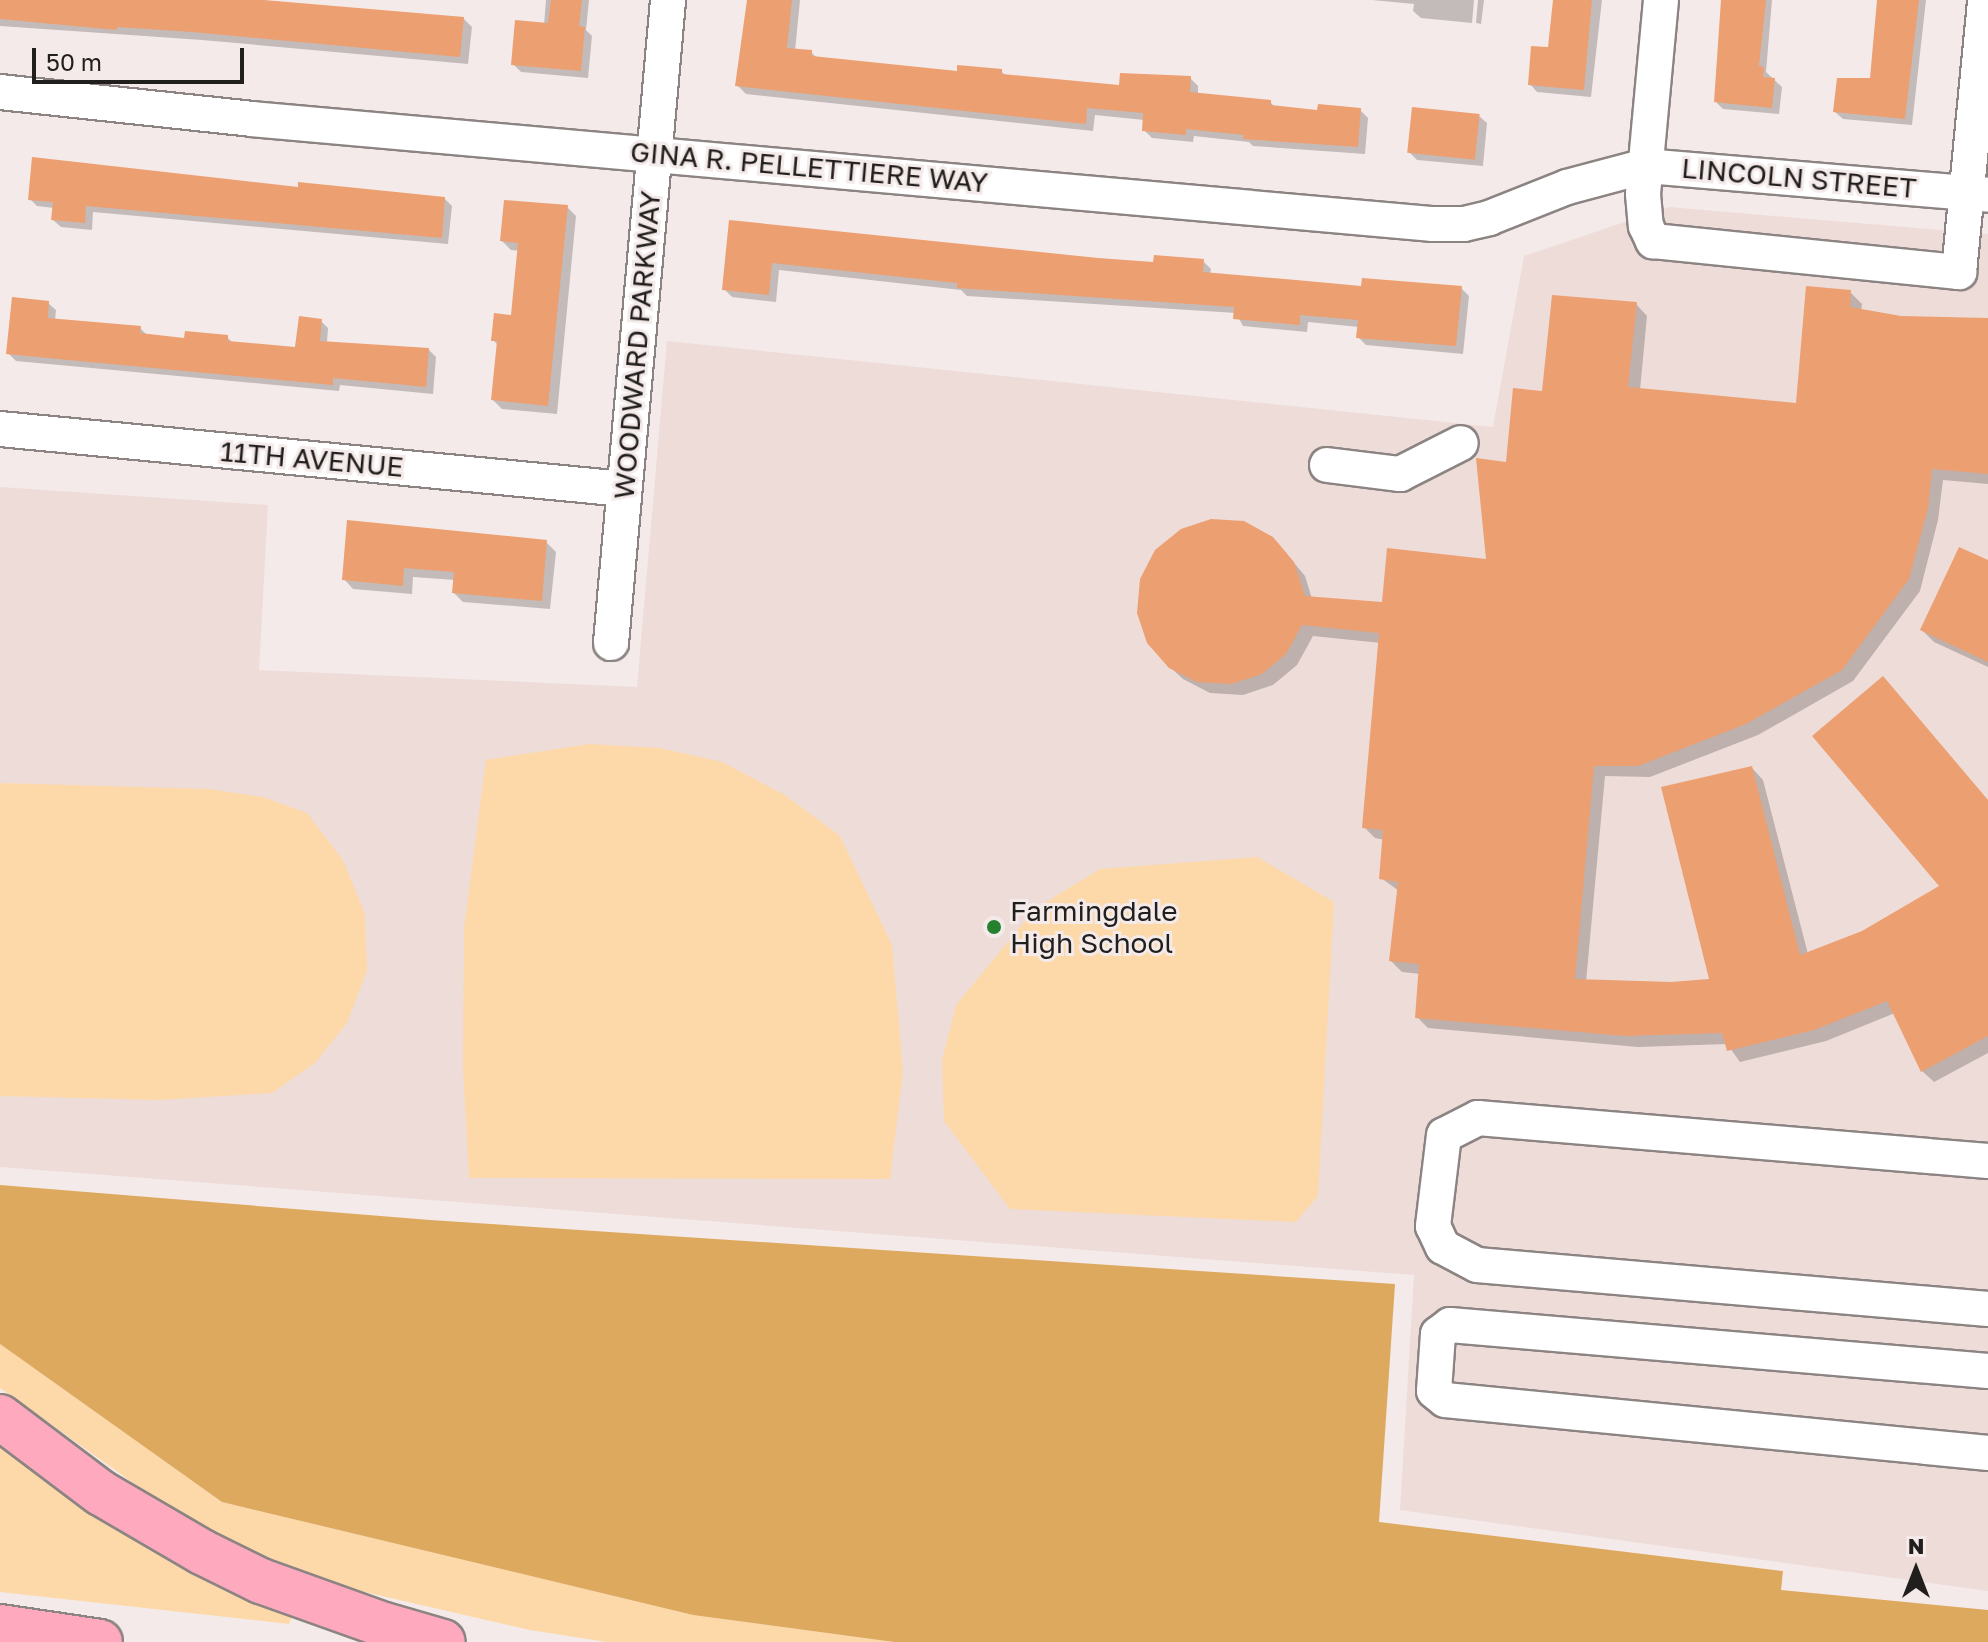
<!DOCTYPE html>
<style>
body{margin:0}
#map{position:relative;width:1988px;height:1642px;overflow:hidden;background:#f4eae9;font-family:"Golos Text",sans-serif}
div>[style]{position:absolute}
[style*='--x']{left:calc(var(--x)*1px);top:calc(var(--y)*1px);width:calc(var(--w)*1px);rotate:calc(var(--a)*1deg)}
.built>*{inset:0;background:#eedcd9}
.green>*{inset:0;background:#fdd9a9}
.forest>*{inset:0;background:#dda95e}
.shadow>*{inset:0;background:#0003}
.building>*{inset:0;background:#ec9f70;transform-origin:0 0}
.roads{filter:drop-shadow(2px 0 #8c8483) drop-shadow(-2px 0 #8c8483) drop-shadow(0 2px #8c8483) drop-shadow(0 -2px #8c8483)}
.minor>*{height:34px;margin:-17px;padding:0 17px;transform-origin:17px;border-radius:17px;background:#fff}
.highway>*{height:44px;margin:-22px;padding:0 22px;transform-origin:22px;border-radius:22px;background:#fea9bd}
.dots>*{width:22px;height:22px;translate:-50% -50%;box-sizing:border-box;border:4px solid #f4eae9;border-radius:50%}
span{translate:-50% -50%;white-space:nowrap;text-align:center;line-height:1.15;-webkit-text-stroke:6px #f4eae9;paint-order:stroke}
.street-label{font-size:28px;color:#211e1e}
.poi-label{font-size:28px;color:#211e1e}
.left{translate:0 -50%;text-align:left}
.north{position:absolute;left:1876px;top:1530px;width:80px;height:80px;-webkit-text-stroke:6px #f4eae9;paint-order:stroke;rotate:0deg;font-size:22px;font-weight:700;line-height:32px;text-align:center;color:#211e1e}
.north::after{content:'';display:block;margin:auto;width:28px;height:36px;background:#211e1e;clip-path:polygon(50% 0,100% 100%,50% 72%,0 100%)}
.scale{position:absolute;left:32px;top:48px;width:212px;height:36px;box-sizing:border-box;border:4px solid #211e1e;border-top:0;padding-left:10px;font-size:24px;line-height:28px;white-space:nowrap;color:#211e1e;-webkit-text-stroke:6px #f4eae9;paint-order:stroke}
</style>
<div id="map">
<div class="built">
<div style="clip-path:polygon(1669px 207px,1988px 234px,1988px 1591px,1400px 1510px,1414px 1275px,0 1167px,0 487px,268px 505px,259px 670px,637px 687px,667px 341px,1493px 427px,1524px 256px)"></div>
</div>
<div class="green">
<div style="clip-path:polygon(589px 744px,660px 748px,722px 762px,785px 795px,840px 836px,892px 945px,903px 1071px,890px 1179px,469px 1178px,463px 1068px,464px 928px,486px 760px)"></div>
<div style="clip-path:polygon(0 783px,209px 789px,263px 797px,307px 813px,343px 860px,365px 914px,367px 971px,347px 1023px,315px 1063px,272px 1093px,159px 1100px,0 1096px)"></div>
<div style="clip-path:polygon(1257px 857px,1334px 902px,1318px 1196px,1296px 1222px,1010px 1209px,944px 1121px,942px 1060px,956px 1005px,1035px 909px,1100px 869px)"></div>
<div style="clip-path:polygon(0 1344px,222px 1502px,693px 1615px,894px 1642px,607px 1642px,530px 1630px,330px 1584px,195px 1527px,0 1388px)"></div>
<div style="clip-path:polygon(0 1433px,294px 1611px,289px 1624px,0 1592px)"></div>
</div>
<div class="forest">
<div style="clip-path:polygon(0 1185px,430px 1220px,1395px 1284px,1379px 1522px,1783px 1571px,1781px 1590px,1988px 1610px,1988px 1642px,894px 1642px,693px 1615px,222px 1502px,0 1344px)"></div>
</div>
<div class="shadow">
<div style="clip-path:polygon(0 0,239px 0,463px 18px,472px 27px,468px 64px,202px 40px,0 26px)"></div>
<div style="clip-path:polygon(546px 0,589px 0,586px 30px,592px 36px,588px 78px,521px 72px,513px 64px,544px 25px)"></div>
<div style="clip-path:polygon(748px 0,800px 0,795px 51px,811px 52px,817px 58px,958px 73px,1001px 71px,1006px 76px,1121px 87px,1190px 78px,1198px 86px,1198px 95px,1270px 102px,1276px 108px,1319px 112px,1360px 110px,1368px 118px,1365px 154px,1253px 146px,1249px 142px,1194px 136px,1193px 142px,1152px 138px,1144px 130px,1144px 120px,1095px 115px,1093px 131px,746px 94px,738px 86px)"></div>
<div style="clip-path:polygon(1372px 0,1474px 0,1472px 23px,1421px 18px,1413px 11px,1414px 4px)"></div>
<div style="clip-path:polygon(1478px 0,1484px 0,1481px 24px,1476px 23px)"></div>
<div style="clip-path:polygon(1555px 0,1602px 0,1591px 97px,1537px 92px,1530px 84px,1550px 49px)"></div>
<div style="clip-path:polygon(1725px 0,1772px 0,1766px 72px,1782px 87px,1779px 114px,1723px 109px,1716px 102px)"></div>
<div style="clip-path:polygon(1880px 0,1926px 0,1912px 125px,1843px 119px,1835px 112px,1872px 80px)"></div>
<div style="clip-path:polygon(1479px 116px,1487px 123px,1483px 166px,1417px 160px,1409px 152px)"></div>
<div style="clip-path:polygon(300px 189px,445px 199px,452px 206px,448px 244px,93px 212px,92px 230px,61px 227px,53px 220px,54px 208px,37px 206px,30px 199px)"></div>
<div style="clip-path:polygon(567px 207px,576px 216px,557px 414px,502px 409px,493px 400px,498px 345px,493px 340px,513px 317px,520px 251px,511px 250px,502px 241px)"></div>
<div style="clip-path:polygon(730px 222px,1155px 264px,1203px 261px,1211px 269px,1210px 274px,1363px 288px,1461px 288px,1469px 296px,1463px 354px,1366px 345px,1358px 337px,1359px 327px,1308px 322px,1307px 332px,1243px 326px,1236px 313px,967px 296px,961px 290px,779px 270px,776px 302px,732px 297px,724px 289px)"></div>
<div style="clip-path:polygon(1850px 292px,1862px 304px,1861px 311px,1901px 318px,1988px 320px,1988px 484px,1943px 480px,1938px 520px,1920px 591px,1853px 681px,1758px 735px,1650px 777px,1605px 776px,1586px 982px,1671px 984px,1711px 980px,1752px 768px,1763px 780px,1808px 954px,1862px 933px,1943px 887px,1988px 801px,1988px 1053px,1934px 1082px,1922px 1071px,1895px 1013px,1826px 1041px,1740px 1062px,1727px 1044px,1638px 1047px,1428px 1028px,1417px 1017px,1421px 974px,1402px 972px,1391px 961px,1399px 891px,1381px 878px,1385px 840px,1375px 838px,1364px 827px,1381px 643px,1313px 636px,1297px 665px,1273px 685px,1243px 695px,1210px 693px,1183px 679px,1170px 667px,1284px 551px,1305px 576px,1312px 599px,1384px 604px,1489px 561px,1508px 464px,1544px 393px,1636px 304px,1647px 316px,1640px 390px,1797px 405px)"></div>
<div style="clip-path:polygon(48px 303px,56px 310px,55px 320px,140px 328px,148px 336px,186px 340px,227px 337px,233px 343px,297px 350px,321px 321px,328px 328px,327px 343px,429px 350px,436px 357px,433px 394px,340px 385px,339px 391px,16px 361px,8px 353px)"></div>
<div style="clip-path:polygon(349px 522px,546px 542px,556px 552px,550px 609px,463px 602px,454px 593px,455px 580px,413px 577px,412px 594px,353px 589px,344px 579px)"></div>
<div style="clip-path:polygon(1988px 563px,1988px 667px,1934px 642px,1922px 630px)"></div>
</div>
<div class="building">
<div style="clip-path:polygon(0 0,264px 0,464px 17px,460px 57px,192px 32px,117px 27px,117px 30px,0 19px)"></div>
<div style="clip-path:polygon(551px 0,582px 0,579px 26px,585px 27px,581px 71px,511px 65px,515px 20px,548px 23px)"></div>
<div style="clip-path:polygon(747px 0,792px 0,787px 48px,812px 50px,812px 56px,957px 71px,957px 65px,1002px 69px,1002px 74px,1119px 85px,1120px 73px,1191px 76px,1190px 92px,1271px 100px,1271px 105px,1317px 110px,1318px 104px,1361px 108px,1358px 147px,1243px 139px,1244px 135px,1186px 129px,1186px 135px,1142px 131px,1143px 113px,1087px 108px,1086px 124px,735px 86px)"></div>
<div style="clip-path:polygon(1553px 0,1592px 0,1584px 90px,1528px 85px,1531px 46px,1548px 47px)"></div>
<div style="clip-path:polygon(1721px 0,1766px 0,1759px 66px,1764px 67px,1763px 77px,1775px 78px,1772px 108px,1714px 102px)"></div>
<div style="clip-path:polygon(1877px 0,1919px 0,1905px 119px,1833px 112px,1837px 78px,1870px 78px)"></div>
<div style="left:1412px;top:107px;width:68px;height:46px;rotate:6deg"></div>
<div style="clip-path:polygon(32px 157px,298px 187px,298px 182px,445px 197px,442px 238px,86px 206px,85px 223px,51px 220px,53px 202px,28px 200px)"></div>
<div style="clip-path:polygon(504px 200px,568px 205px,548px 406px,491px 400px,497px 341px,491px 341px,494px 313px,511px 315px,518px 243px,500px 241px)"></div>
<div style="clip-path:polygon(729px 220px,1098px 258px,1153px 262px,1154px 255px,1204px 259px,1203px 272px,1296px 280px,1361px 286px,1362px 278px,1462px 286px,1456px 346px,1356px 338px,1358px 320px,1300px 315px,1300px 325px,1233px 319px,1234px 307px,957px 288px,957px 283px,772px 263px,769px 295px,722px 290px)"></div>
<div style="clip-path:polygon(1806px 286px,1851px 290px,1850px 307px,1901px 316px,1988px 318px,1988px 474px,1932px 469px,1928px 508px,1909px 579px,1842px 670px,1746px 724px,1638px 766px,1594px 766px,1575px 979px,1671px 982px,1709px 979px,1661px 787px,1752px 766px,1800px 955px,1862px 931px,1939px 886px,1812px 736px,1883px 676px,1988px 800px,1988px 1036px,1921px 1072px,1887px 1001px,1814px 1030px,1727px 1051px,1722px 1033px,1625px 1036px,1415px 1018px,1419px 964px,1389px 961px,1398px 882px,1379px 879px,1383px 830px,1362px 828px,1379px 633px,1302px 625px,1286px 654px,1262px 674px,1231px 684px,1197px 682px,1169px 668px,1147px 643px,1137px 613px,1140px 579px,1155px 550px,1181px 529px,1211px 519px,1244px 521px,1273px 537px,1294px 562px,1305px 596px,1382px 602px,1387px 548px,1486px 559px,1476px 458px,1506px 462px,1513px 388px,1542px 391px,1552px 295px,1637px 302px,1628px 387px,1796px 403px)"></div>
<div style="clip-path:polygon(12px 297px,49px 301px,48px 318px,141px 326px,140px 333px,184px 338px,185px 331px,228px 335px,228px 341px,295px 347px,299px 316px,322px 319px,320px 341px,429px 348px,426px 387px,333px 378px,333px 385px,6px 354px)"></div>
<div style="clip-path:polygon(347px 520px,547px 540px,542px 601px,452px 593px,454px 572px,404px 568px,403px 586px,342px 580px)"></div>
<div style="clip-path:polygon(1959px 547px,1988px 560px,1988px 662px,1920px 630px)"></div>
</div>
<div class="roads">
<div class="minor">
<div style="--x:1661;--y:0;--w:195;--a:95.3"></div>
<div style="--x:1643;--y:194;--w:32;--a:85"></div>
<div style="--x:1646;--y:226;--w:17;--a:65"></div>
<div style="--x:1653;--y:241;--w:308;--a:5.8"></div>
<div style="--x:1959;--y:272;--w:273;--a:-84.5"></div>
<div style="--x:0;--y:92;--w:252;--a:6.1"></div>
<div style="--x:251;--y:119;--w:1187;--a:5.08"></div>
<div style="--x:1433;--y:224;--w:31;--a:0"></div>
<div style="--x:1464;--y:224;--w:26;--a:-13"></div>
<div style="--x:1489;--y:218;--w:84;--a:-21.7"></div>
<div style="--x:1567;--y:187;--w:82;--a:-14.9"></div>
<div style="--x:1646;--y:166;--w:343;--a:4.8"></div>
<div style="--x:0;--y:429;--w:627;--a:5.49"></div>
<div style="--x:1327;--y:465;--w:74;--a:7"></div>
<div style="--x:1400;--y:474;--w:68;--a:-26.9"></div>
<div style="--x:611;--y:643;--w:646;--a:-84.93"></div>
<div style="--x:1988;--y:1161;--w:512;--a:-175.18"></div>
<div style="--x:1478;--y:1118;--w:38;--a:153"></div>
<div style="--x:1444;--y:1135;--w:92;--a:96.9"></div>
<div style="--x:1433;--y:1226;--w:23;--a:65"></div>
<div style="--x:1443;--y:1247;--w:38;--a:28"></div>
<div style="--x:1477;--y:1265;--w:513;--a:4.92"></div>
<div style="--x:1988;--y:1371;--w:540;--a:-175.11"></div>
<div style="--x:1450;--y:1325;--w:15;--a:143"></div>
<div style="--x:1438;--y:1334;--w:57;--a:94"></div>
<div style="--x:1434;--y:1391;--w:14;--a:39"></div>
<div style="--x:1445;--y:1400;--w:546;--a:5.57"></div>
</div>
<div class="highway">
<div style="--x:0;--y:1417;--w:126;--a:37"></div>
<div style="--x:101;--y:1493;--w:117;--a:30.3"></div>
<div style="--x:202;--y:1552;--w:66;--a:26.2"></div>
<div style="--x:261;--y:1581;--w:131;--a:19.7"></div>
<div style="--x:384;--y:1625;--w:61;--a:16.1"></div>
<div style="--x:0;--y:1627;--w:101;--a:8.5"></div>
</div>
</div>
<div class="dots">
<div style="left:994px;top:927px;background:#258030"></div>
</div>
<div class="street-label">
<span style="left:809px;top:167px;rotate:5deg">GINA R. PELLETTIERE WAY</span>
<span style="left:1799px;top:178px;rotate:5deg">LINCOLN STREET</span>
<span style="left:637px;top:345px;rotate:-85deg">WOODWARD PARKWAY</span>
<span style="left:312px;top:459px;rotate:5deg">11TH AVENUE</span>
</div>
<div class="poi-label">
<span class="left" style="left:1010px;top:927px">Farmingdale<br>High School</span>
</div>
<div class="north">N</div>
<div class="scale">50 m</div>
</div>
